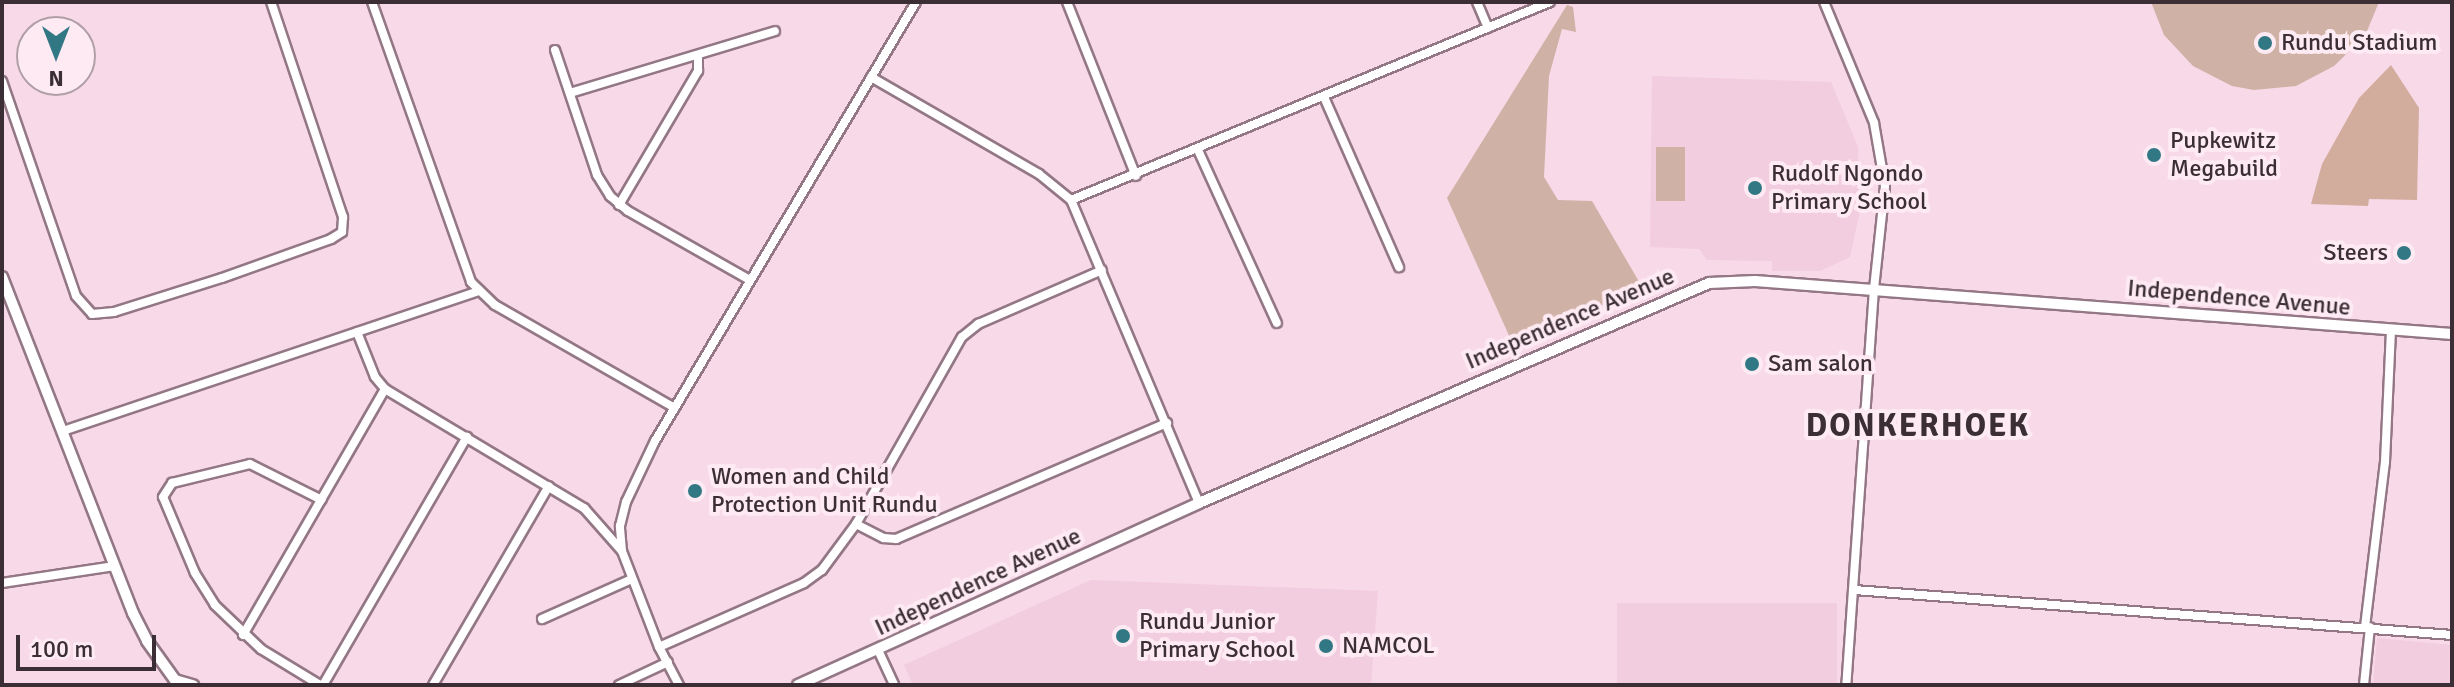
<!DOCTYPE html>
<style>
body{margin:0}
#map{position:relative;width:2454px;height:687px;overflow:hidden;background:#f8d9e8;font-family:Signika,sans-serif}
div>[style]{position:absolute}
[style*='--x']{left:calc(var(--x)*1px);top:calc(var(--y)*1px);width:calc(var(--w)*1px);rotate:calc(var(--a)*1deg)}
.built>*{inset:0;background:#f2ccdf;transform-origin:0 0}
.green>*{inset:0;background:#cfb1a6;transform-origin:0 0}
.forest>*{inset:0;background:#d2ac9d}
.roads{filter:drop-shadow(2px 0 #937785) drop-shadow(-2px 0 #937785) drop-shadow(0 2px #937785) drop-shadow(0 -2px #937785)}
.minor>*{height:8px;margin:-4px;padding:0 4px;transform-origin:4px;border-radius:4px;background:#fff}
.tertiary>*{height:10px;margin:-5px;padding:0 5px;transform-origin:5px;border-radius:5px;background:#fff}
.dots>*{width:22px;height:22px;translate:-50% -50%;box-sizing:border-box;border:4px solid #feeaf3;border-radius:50%}
span{translate:-50% -50%;white-space:nowrap;text-align:center;line-height:1.15;-webkit-text-stroke:8px #feeaf3;paint-order:stroke}
.poi-label{font-size:24px;color:#3b2f35}
.left{translate:0 -50%;text-align:left}
.right{translate:-100% -50%;text-align:right}
.street-label{font-size:24px;color:#3b2f35}
.district-label{font-size:32px;color:#3b2f35;font-weight:700;letter-spacing:2px}
.frame{position:absolute;inset:0;border:4px solid #3b2f35;pointer-events:none}
.north{position:absolute;left:16px;top:16px;width:80px;height:80px;box-sizing:border-box;background:#feeaf3;border:2px solid #b09fa7;border-radius:50%;rotate:180deg;font-size:22px;font-weight:700;line-height:32px;text-align:center;color:#3b2f35}
.north::after{content:'';display:block;margin:auto;width:28px;height:36px;background:#327884;clip-path:polygon(50% 0,100% 100%,50% 72%,0 100%)}
.scale{position:absolute;left:16px;top:635px;width:140px;height:36px;box-sizing:border-box;border:4px solid #3b2f35;border-top:0;padding-left:10px;font-size:24px;line-height:28px;white-space:nowrap;color:#3b2f35;-webkit-text-stroke:6px #feeaf3;paint-order:stroke}
</style>
<div id="map">
<div class="built">
<div style="clip-path:polygon(1652px 76px,1831px 82px,1858px 147px,1860px 211px,1850px 257px,1820px 271px,1772px 271px,1772px 261px,1707px 260px,1699px 249px,1650px 247px)"></div>
<div style="clip-path:polygon(1091px 580px,1378px 591px,1371px 685px,913px 685px,904px 665px)"></div>
<div style="left:1617px;top:603px;width:220px;height:83px"></div>
<div style="clip-path:polygon(2377px 638px,2452px 645px,2452px 685px,2373px 685px)"></div>
</div>
<div class="green">
<div style="clip-path:polygon(2151px 2px,2379px 2px,2365px 36px,2334px 66px,2296px 86px,2254px 90px,2232px 86px,2193px 66px,2164px 35px)"></div>
<div style="clip-path:polygon(1567px 5px,1573px 7px,1576px 32px,1562px 29px,1549px 76px,1544px 177px,1558px 200px,1592px 201px,1641px 285px,1516px 351px,1447px 198px)"></div>
<div style="left:1656px;top:147px;width:29px;height:54px"></div>
</div>
<div class="forest">
<div style="clip-path:polygon(2391px 65px,2419px 108px,2417px 200px,2369px 199px,2368px 206px,2311px 204px,2322px 164px,2359px 98px)"></div>
</div>
<div class="roads">
<div class="minor">
<div style="--x:372;--y:2;--w:297;--a:70.5"></div>
<div style="--x:471;--y:282;--w:33;--a:44"></div>
<div style="--x:495;--y:305;--w:207;--a:29.8"></div>
<div style="--x:1067;--y:2;--w:187;--a:68.4"></div>
<div style="--x:1477;--y:2;--w:28;--a:67"></div>
<div style="--x:1824;--y:2;--w:131;--a:67.5"></div>
<div style="--x:1874;--y:123;--w:64;--a:80.1"></div>
<div style="--x:1885;--y:186;--w:104;--a:96.1"></div>
<div style="--x:1874;--y:289;--w:397;--a:94"></div>
<div style="--x:555;--y:50;--w:132;--a:71.4"></div>
<div style="--x:597;--y:175;--w:25;--a:58"></div>
<div style="--x:610;--y:196;--w:23;--a:40"></div>
<div style="--x:628;--y:211;--w:140;--a:29.5"></div>
<div style="--x:871;--y:77;--w:194;--a:30"></div>
<div style="--x:1039;--y:174;--w:41;--a:39.1"></div>
<div style="--x:1071;--y:200;--w:329;--a:67.1"></div>
<div style="--x:2;--y:81;--w:227;--a:71"></div>
<div style="--x:76;--y:296;--w:24;--a:48"></div>
<div style="--x:92;--y:314;--w:22;--a:-5"></div>
<div style="--x:114;--y:312;--w:113;--a:-17.5"></div>
<div style="--x:222;--y:278;--w:116;--a:-19.7"></div>
<div style="--x:331;--y:239;--w:13;--a:-32"></div>
<div style="--x:342;--y:232;--w:15;--a:-86"></div>
<div style="--x:343;--y:217;--w:227;--a:-108.5"></div>
<div style="--x:570;--y:93;--w:214;--a:-16.8"></div>
<div style="--x:1324;--y:97;--w:186;--a:66.2"></div>
<div style="--x:1198;--y:150;--w:190;--a:65.5"></div>
<div style="--x:1071;--y:200;--w:518;--a:-22.46"></div>
<div style="--x:619;--y:205;--w:156;--a:-59.5"></div>
<div style="--x:698;--y:71;--w:16;--a:-90"></div>
<div style="--x:357;--y:332;--w:48;--a:68.2"></div>
<div style="--x:375;--y:377;--w:16;--a:50"></div>
<div style="--x:385;--y:389;--w:232;--a:30.9"></div>
<div style="--x:584;--y:508;--w:56;--a:48.6"></div>
<div style="--x:63;--y:431;--w:438;--a:-18.6"></div>
<div style="--x:856;--y:524;--w:31;--a:27"></div>
<div style="--x:884;--y:538;--w:12;--a:5"></div>
<div style="--x:896;--y:539;--w:295;--a:-23.2"></div>
<div style="--x:2;--y:583;--w:114;--a:-8.6"></div>
<div style="--x:1854;--y:590;--w:600;--a:4.3"></div>
<div style="--x:542;--y:619;--w:98;--a:-24"></div>
<div style="--x:2365;--y:627;--w:166;--a:-83.1"></div>
<div style="--x:2385;--y:462;--w:131;--a:-87.4"></div>
<div style="--x:243;--y:635;--w:284;--a:-60"></div>
<div style="--x:659;--y:647;--w:158;--a:-23.8"></div>
<div style="--x:804;--y:583;--w:22;--a:-36"></div>
<div style="--x:822;--y:570;--w:57;--a:-53.5"></div>
<div style="--x:856;--y:524;--w:215;--a:-60.5"></div>
<div style="--x:962;--y:337;--w:21;--a:-39"></div>
<div style="--x:978;--y:324;--w:135;--a:-23.5"></div>
<div style="--x:878;--y:650;--w:38;--a:65"></div>
<div style="--x:320;--y:685;--w:69;--a:-148.6"></div>
<div style="--x:261;--y:649;--w:64;--a:-136.3"></div>
<div style="--x:215;--y:605;--w:38;--a:-122"></div>
<div style="--x:195;--y:573;--w:82;--a:-112.8"></div>
<div style="--x:163;--y:497;--w:17;--a:-57"></div>
<div style="--x:172;--y:483;--w:80;--a:-13.7"></div>
<div style="--x:250;--y:464;--w:80;--a:26.6"></div>
<div style="--x:323;--y:685;--w:287;--a:-59.9"></div>
<div style="--x:433;--y:685;--w:230;--a:-59.8"></div>
<div style="--x:619;--y:685;--w:54;--a:-25.1"></div>
<div style="--x:679;--y:685;--w:43;--a:-117.8"></div>
<div style="--x:659;--y:647;--w:103;--a:-111.1"></div>
<div style="--x:622;--y:551;--w:25;--a:-95"></div>
<div style="--x:620;--y:526;--w:25;--a:-76"></div>
<div style="--x:626;--y:502;--w:68;--a:-64.6"></div>
<div style="--x:655;--y:441;--w:511;--a:-59.27"></div>
<div style="--x:2364;--y:685;--w:58;--a:-84.1"></div>
</div>
<div class="tertiary">
<div style="--x:2;--y:277;--w:361;--a:68.7"></div>
<div style="--x:133;--y:613;--w:31;--a:63"></div>
<div style="--x:147;--y:641;--w:48;--a:54.3"></div>
<div style="--x:175;--y:680;--w:19;--a:16"></div>
<div style="--x:798;--y:685;--w:440;--a:-24.4"></div>
<div style="--x:1199;--y:503;--w:555;--a:-23.33"></div>
<div style="--x:1709;--y:283;--w:46;--a:-2.5"></div>
<div style="--x:1755;--y:281;--w:699;--a:4.35"></div>
</div>
</div>
<div class="dots">
<div style="left:2265px;top:43px;background:#327884"></div>
<div style="left:2154px;top:155px;background:#327884"></div>
<div style="left:1755px;top:188px;background:#327884"></div>
<div style="left:2404px;top:253px;background:#327884"></div>
<div style="left:1752px;top:364px;background:#327884"></div>
<div style="left:695px;top:491px;background:#327884"></div>
<div style="left:1123px;top:636px;background:#327884"></div>
<div style="left:1326px;top:646px;background:#327884"></div>
</div>
<div class="poi-label">
<span class="left" style="left:2281px;top:43px">Rundu Stadium</span>
<span class="left" style="left:2170px;top:155px">Pupkewitz<br>Megabuild</span>
<span class="left" style="left:1771px;top:188px">Rudolf Ngondo<br>Primary School</span>
<span class="right" style="left:2388px;top:253px">Steers</span>
<span class="left" style="left:1768px;top:364px">Sam salon</span>
<span class="left" style="left:711px;top:491px">Women and Child<br>Protection Unit Rundu</span>
<span class="left" style="left:1139px;top:636px">Rundu Junior<br>Primary School</span>
<span class="left" style="left:1342px;top:646px">NAMCOL</span>
</div>
<div class="street-label">
<span style="left:2239px;top:298px;rotate:5deg">Independence Avenue</span>
<span style="left:1570px;top:319px;rotate:-23deg">Independence Avenue</span>
<span style="left:978px;top:582px;rotate:-25deg">Independence Avenue</span>
</div>
<div class="district-label">
<span style="left:1918px;top:426px">DONKERHOEK</span>
</div>
<div class="frame"></div>
<div class="north">N</div>
<div class="scale">100 m</div>
</div>
